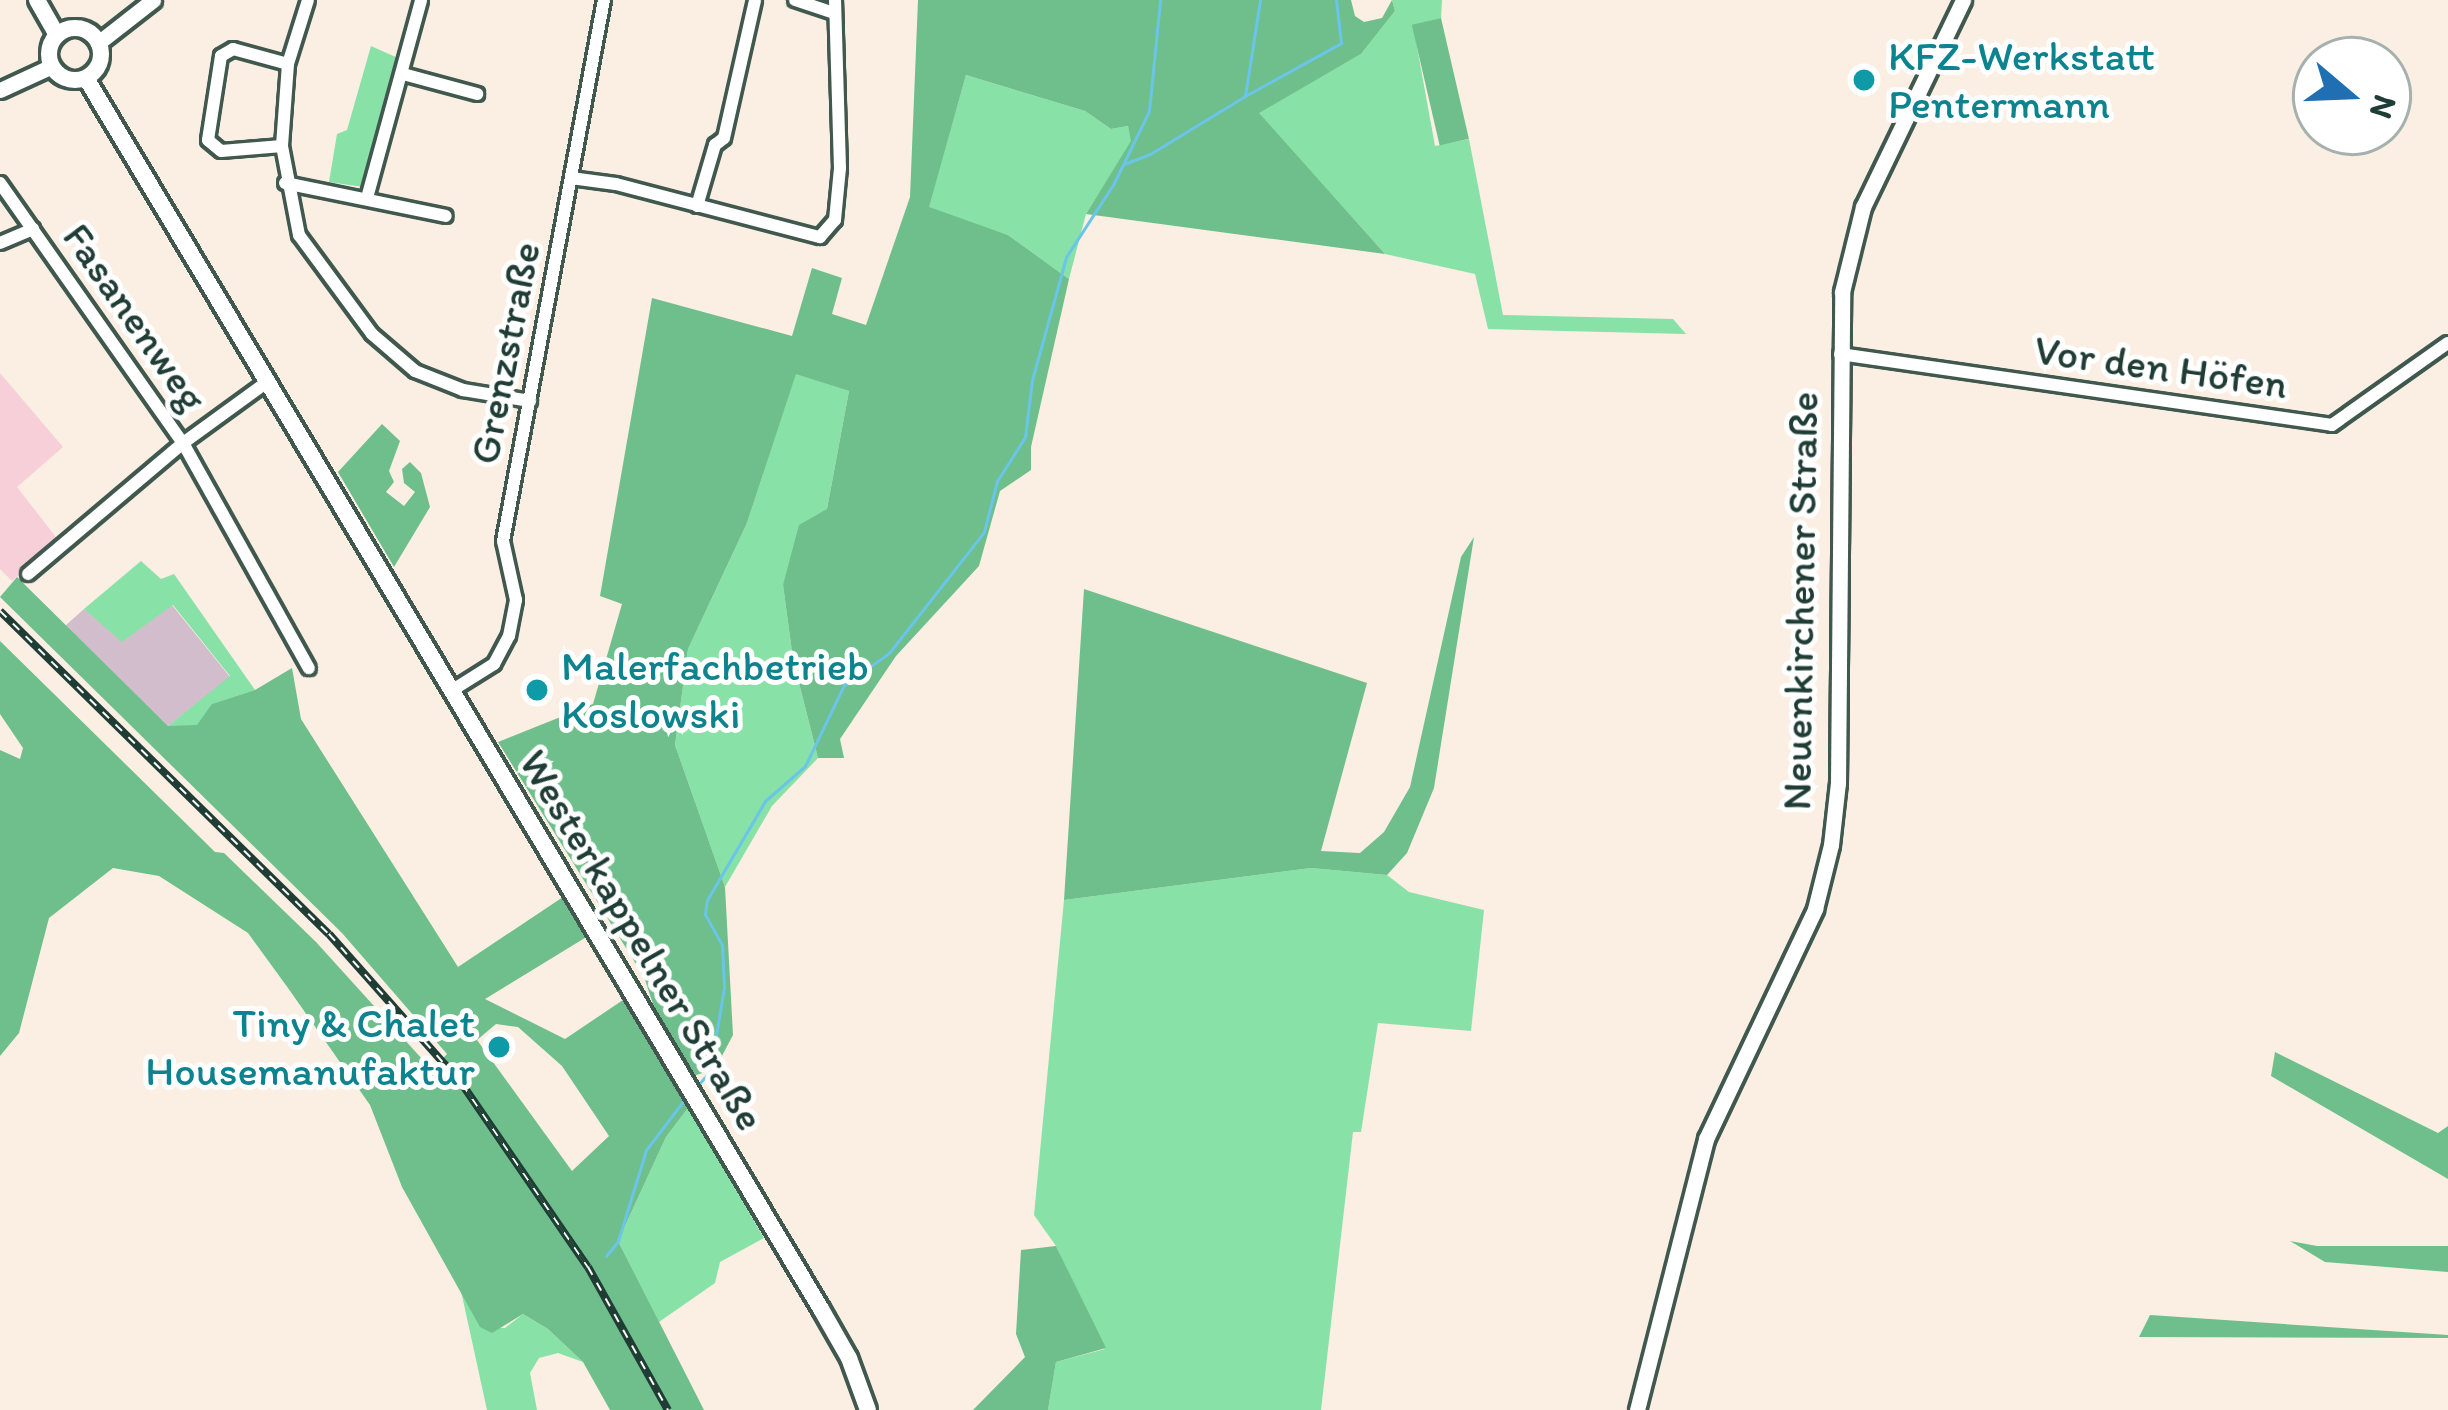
<!DOCTYPE html>
<meta charset="utf-8">
<style>
body{margin:0}
#map{position:relative;width:2448px;height:1410px;overflow:hidden;background:#faefe2;font-family:Itim,sans-serif}
div>[style]{position:absolute}
[style*='--x']{left:calc(var(--x)*1px);top:calc(var(--y)*1px);width:calc(var(--w)*1px);rotate:calc(var(--a)*1deg)}
.built>*{inset:0;background:#f6cfd9}
.industrial>*{inset:0;background:#d1bdcb}
.green>*{inset:0;background:#88e1a6}
.forest>*{inset:0;background:#6ebf8b;transform-origin:0 0}
.stream>*{height:3px;margin:-1.5px;padding:0 1.5px;transform-origin:1.5px;border-radius:1.5px;background:#6ac5e8}
.roads{filter:drop-shadow(3px 0 #40584e) drop-shadow(-3px 0 #40584e) drop-shadow(0 3px #40584e) drop-shadow(0 -3px #40584e)}
.minor>*{height:12px;margin:-6px;padding:0 6px;transform-origin:6px;border-radius:6px;background:#fff}
.tertiary>*{height:15px;margin:-7.5px;padding:0 7.5px;transform-origin:7.5px;border-radius:7.5px;background:#fff}
.secondary>*{height:16px;margin:-8px;padding:0 8px;transform-origin:8px;border-radius:8px;background:#fff}
.secondary>.ring{margin:-8px;padding:0;box-sizing:content-box;background:none;border:16px solid #fff;border-radius:50%}
.rail>*{height:8px;margin-top:-4px;transform-origin:0;background:repeating-linear-gradient(90deg,#fff 0 9px,#1f3d34 0 18px);box-sizing:border-box;border-block:3px solid #1f3d34}
.dots>*{width:33px;height:33px;translate:-50% -50%;box-sizing:border-box;border:6px solid #fff;border-radius:50%}
span{translate:-50% -50%;white-space:nowrap;text-align:center;line-height:1.15;-webkit-text-stroke:10px #fff;paint-order:stroke}
.culture-label{font-size:42px;color:#0d838f}
.left{translate:0 -50%;text-align:left}
.right{translate:-100% -50%;text-align:right}
.street-label{font-size:42px;color:#1f3d34}
.north{position:absolute;left:2292px;top:36px;width:120px;height:120px;box-sizing:border-box;background:#fff;border:3px solid #a5b1ae;border-radius:50%;rotate:109deg;font-size:33px;font-weight:700;line-height:48px;text-align:center;color:#1f3d34}
.north::after{content:'';display:block;margin:auto;width:42px;height:54px;background:#1f6fb2;clip-path:polygon(50% 0,100% 100%,50% 72%,0 100%)}
</style>
<div id="map">
<div class="built">
<div style="clip-path:polygon(0 373px,63px 447px,17px 487px,59px 541px,12px 581px,0 569px)"></div>
</div>
<div class="industrial">
<div style="clip-path:polygon(172px 605px,230px 677px,168px 726px,65px 626px,84px 609px,123px 641px)"></div>
</div>
<div class="green">
<div style="clip-path:polygon(1392px 0,1442px 0,1441px 18px,1413px 25px,1435px 146px,1469px 139px,1503px 315px,1673px 319px,1686px 334px,1488px 329px,1475px 274px,1385px 254px,1258px 113px,1361px 54px,1395px 11px)"></div>
<div style="clip-path:polygon(371px 46px,400px 59px,363px 187px,329px 182px,337px 134px,347px 130px)"></div>
<div style="clip-path:polygon(966px 75px,1085px 111px,1111px 129px,1128px 126px,1132px 141px,1086px 214px,1069px 279px,1008px 235px,928px 208px)"></div>
<div style="clip-path:polygon(796px 373px,849px 391px,827px 509px,783px 585px,793px 659px,818px 758px,772px 806px,725px 887px,675px 745px,688px 649px,747px 523px)"></div>
<div style="clip-path:polygon(141px 561px,161px 579px,174px 574px,255px 690px,213px 704px,198px 726px,168px 726px,230px 676px,173px 605px,122px 642px,84px 609px)"></div>
<div style="clip-path:polygon(1311px 868px,1387px 875px,1409px 892px,1484px 910px,1471px 1031px,1378px 1023px,1361px 1132px,1353px 1132px,1321px 1410px,1048px 1410px,1056px 1362px,1105px 1349px,1056px 1246px,1034px 1215px,1064px 900px)"></div>
<div style="clip-path:polygon(688px 1108px,764px 1238px,720px 1262px,715px 1283px,659px 1322px,618px 1241px,666px 1137px)"></div>
<div style="clip-path:polygon(461px 1291px,481px 1327px,505px 1328px,523px 1314px,548px 1329px,583px 1362px,558px 1353px,539px 1358px,530px 1373px,537px 1410px,487px 1410px)"></div>
</div>
<div class="forest">
<div style="clip-path:polygon(918px 0,1351px 0,1355px 16px,1364px 22px,1382px 18px,1392px 0,1395px 11px,1361px 54px,1259px 113px,1385px 254px,1086px 214px,1131px 141px,1128px 126px,1111px 129px,1085px 111px,966px 75px,929px 207px,1008px 235px,1069px 279px,1031px 447px,1031px 470px,1000px 491px,979px 566px,896px 656px,840px 739px,844px 758px,818px 758px,793px 659px,783px 585px,799px 525px,827px 509px,849px 391px,796px 374px,747px 523px,688px 649px,675px 745px,725px 887px,733px 1035px,715px 1069px,693px 1076px,657px 1016px,644px 977px,498px 742px,593px 704px,622px 604px,600px 596px,652px 298px,792px 336px,812px 268px,842px 278px,832px 314px,866px 325px,910px 197px)"></div>
<div style="left:1441px;top:18px;width:124px;height:30px;rotate:77deg"></div>
<div style="clip-path:polygon(382px 424px,400px 441px,389px 471px,394px 482px,386px 492px,404px 506px,415px 492px,404px 483px,402px 469px,410px 462px,421px 473px,430px 507px,394px 567px,338px 472px)"></div>
<div style="clip-path:polygon(1474px 537px,1434px 788px,1407px 853px,1387px 875px,1311px 868px,1064px 900px,1084px 589px,1367px 683px,1321px 851px,1360px 853px,1384px 832px,1410px 787px,1461px 557px)"></div>
<div style="clip-path:polygon(evenodd,17px 577px,168px 726px,197px 725px,212px 704px,255px 690px,292px 668px,301px 719px,458px 967px,566px 895px,588px 936px,485px 999px,565px 1039px,626px 998px,688px 1108px,666px 1137px,618px 1241px,704px 1410px,610px 1410px,583px 1362px,548px 1329px,523px 1314px,492px 1333px,480px 1327px,402px 1187px,370px 1105px,288px 988px,248px 933px,159px 876px,113px 868px,49px 918px,19px 1033px,0 1056px,0 750px,20px 759px,23px 748px,0 714px,0 641px,215px 852px,224px 853px,316px 942px,432px 1070px,447px 1054px,342px 933px,0 597px,17px 577px,496px 1024px,518px 1027px,562px 1066px,609px 1136px,572px 1171px,477px 1040px,496px 1024px)"></div>
<div style="clip-path:polygon(2275px 1052px,2438px 1133px,2448px 1126px,2448px 1179px,2271px 1076px)"></div>
<div style="clip-path:polygon(2290px 1241px,2317px 1246px,2448px 1246px,2448px 1272px,2325px 1262px)"></div>
<div style="clip-path:polygon(1056px 1246px,1106px 1348px,1056px 1362px,1048px 1410px,973px 1410px,1025px 1357px,1016px 1334px,1021px 1250px)"></div>
<div style="clip-path:polygon(2150px 1315px,2448px 1335px,2448px 1338px,2139px 1337px)"></div>
</div>
<div class="stream">
<div style="--x:1245;--y:96;--w:110;--a:-28.9"></div>
<div style="--x:1341;--y:43;--w:43;--a:-96.6"></div>
<div style="--x:1124;--y:164;--w:28;--a:-21"></div>
<div style="--x:1150;--y:154;--w:111;--a:-31.4"></div>
<div style="--x:1245;--y:96;--w:97;--a:-81.1"></div>
<div style="--x:698;--y:1085;--w:18;--a:-49"></div>
<div style="--x:710;--y:1071;--w:85;--a:-80.5"></div>
<div style="--x:724;--y:987;--w:42;--a:-92.7"></div>
<div style="--x:722;--y:945;--w:35;--a:-119"></div>
<div style="--x:705;--y:914;--w:14;--a:-82"></div>
<div style="--x:707;--y:900;--w:115;--a:-59.6"></div>
<div style="--x:765;--y:801;--w:53;--a:-41.2"></div>
<div style="--x:805;--y:766;--w:90;--a:-64.3"></div>
<div style="--x:844;--y:685;--w:55;--a:-35.4"></div>
<div style="--x:889;--y:653;--w:154;--a:-51.9"></div>
<div style="--x:984;--y:532;--w:53;--a:-75.7"></div>
<div style="--x:997;--y:481;--w:52;--a:-57.5"></div>
<div style="--x:1025;--y:437;--w:57;--a:-83"></div>
<div style="--x:1032;--y:380;--w:128;--a:-74.5"></div>
<div style="--x:1066;--y:257;--w:88;--a:-57"></div>
<div style="--x:1114;--y:183;--w:80;--a:-64.1"></div>
<div style="--x:1149;--y:111;--w:112;--a:-84.3"></div>
<div style="--x:606;--y:1256;--w:19;--a:-51"></div>
<div style="--x:618;--y:1241;--w:95;--a:-72.9"></div>
<div style="--x:646;--y:1150;--w:68;--a:-52.8"></div>
</div>
<div class="roads">
<div class="minor">
<div style="--x:308;--y:0;--w:67;--a:107.4"></div>
<div style="--x:288;--y:64;--w:82;--a:94.2"></div>
<div style="--x:282;--y:146;--w:91;--a:79.2"></div>
<div style="--x:299;--y:235;--w:123;--a:53.6"></div>
<div style="--x:372;--y:334;--w:57;--a:40.7"></div>
<div style="--x:415;--y:371;--w:52;--a:21.6"></div>
<div style="--x:463;--y:390;--w:68;--a:9.3"></div>
<div style="--x:795;--y:0;--w:41;--a:18.4"></div>
<div style="--x:403;--y:74;--w:77;--a:15.1"></div>
<div style="--x:282;--y:146;--w:61;--a:175.3"></div>
<div style="--x:221;--y:151;--w:17;--a:-140"></div>
<div style="--x:208;--y:140;--w:85;--a:-81.2"></div>
<div style="--x:221;--y:56;--w:14;--a:-30"></div>
<div style="--x:233;--y:49;--w:57;--a:15.3"></div>
<div style="--x:571;--y:178;--w:45;--a:7.6"></div>
<div style="--x:616;--y:184;--w:211;--a:14.6"></div>
<div style="--x:820;--y:237;--w:23;--a:-49"></div>
<div style="--x:835;--y:220;--w:52;--a:-84.5"></div>
<div style="--x:840;--y:168;--w:168;--a:-91.7"></div>
<div style="--x:0;--y:183;--w:318;--a:54.9"></div>
<div style="--x:183;--y:443;--w:258;--a:60.8"></div>
<div style="--x:285;--y:183;--w:164;--a:11.6"></div>
<div style="--x:367;--y:198;--w:205;--a:-74.7"></div>
<div style="--x:697;--y:206;--w:64;--a:-73.6"></div>
<div style="--x:715;--y:145;--w:11;--a:-38"></div>
<div style="--x:724;--y:138;--w:141;--a:-77.3"></div>
<div style="--x:0;--y:243;--w:36;--a:-23"></div>
<div style="--x:1840;--y:354;--w:497;--a:8.2"></div>
<div style="--x:2332;--y:425;--w:142;--a:-35.3"></div>
<div style="--x:28;--y:574;--w:203;--a:-40.2"></div>
<div style="--x:183;--y:443;--w:104;--a:-36"></div>
<div style="--x:451;--y:691;--w:51;--a:-32.1"></div>
<div style="--x:494;--y:664;--w:32;--a:-62"></div>
<div style="--x:509;--y:636;--w:37;--a:-79"></div>
<div style="--x:516;--y:600;--w:60;--a:-102.4"></div>
<div style="--x:503;--y:541;--w:550;--a:-79.43"></div>
</div>
<div class="tertiary">
<div style="--x:98;--y:43;--w:70;--a:-38"></div>
<div style="--x:0;--y:90;--w:57;--a:-24.8"></div>
<div style="--x:1637;--y:1410;--w:280;--a:-75.7"></div>
<div style="--x:1706;--y:1139;--w:255;--a:-64.6"></div>
<div style="--x:1815;--y:909;--w:66;--a:-76"></div>
<div style="--x:1831;--y:845;--w:62;--a:-83.6"></div>
<div style="--x:1838;--y:783;--w:491;--a:-89.5"></div>
<div style="--x:1842;--y:292;--w:88;--a:-76.1"></div>
<div style="--x:1863;--y:207;--w:230;--a:-64.2"></div>
</div>
<div class="secondary">
<div style="--x:37;--y:0;--w:40;--a:60.3"></div>
<div class="ring" style="left:49px;top:28px;width:36px;height:36px"></div>
<div style="--x:86;--y:78;--w:1434;--a:59.16"></div>
<div style="--x:821;--y:1309;--w:56;--a:60.3"></div>
<div style="--x:849;--y:1358;--w:55;--a:69.9"></div>
</div>
</div>
<div class="rail">
<div style="--x:0;--y:611;--w:461;--a:44.5"></div>
<div style="--x:329;--y:934;--w:200;--a:48.4"></div>
<div style="--x:462;--y:1084;--w:222;--a:55.5"></div>
<div style="--x:588;--y:1267;--w:164;--a:60.8"></div>
</div>
<div class="dots">
<div style="left:1864px;top:80px;background:#0f9aa8"></div>
<div style="left:537px;top:690px;background:#0f9aa8"></div>
<div style="left:499px;top:1047px;background:#0f9aa8"></div>
</div>
<div class="culture-label">
<span class="left" style="left:1888px;top:80px">KFZ-Werkstatt<br>Pentermann</span>
<span class="left" style="left:561px;top:690px">Malerfachbetrieb<br>Koslowski</span>
<span class="right" style="left:475px;top:1047px">Tiny &amp; Chalet<br>Housemanufaktur</span>
</div>
<div class="street-label">
<span style="left:135px;top:317px;rotate:55deg">Fasanenweg</span>
<span style="left:505px;top:353px;rotate:-79deg">Grenzstraße</span>
<span style="left:2161px;top:367px;rotate:8deg">Vor den Höfen</span>
<span style="left:1800px;top:601px;rotate:-89deg">Neuenkirchener Straße</span>
<span style="left:642px;top:940px;rotate:59deg">Westerkappelner Straße</span>
</div>
<div class="north">N</div>
</div>
